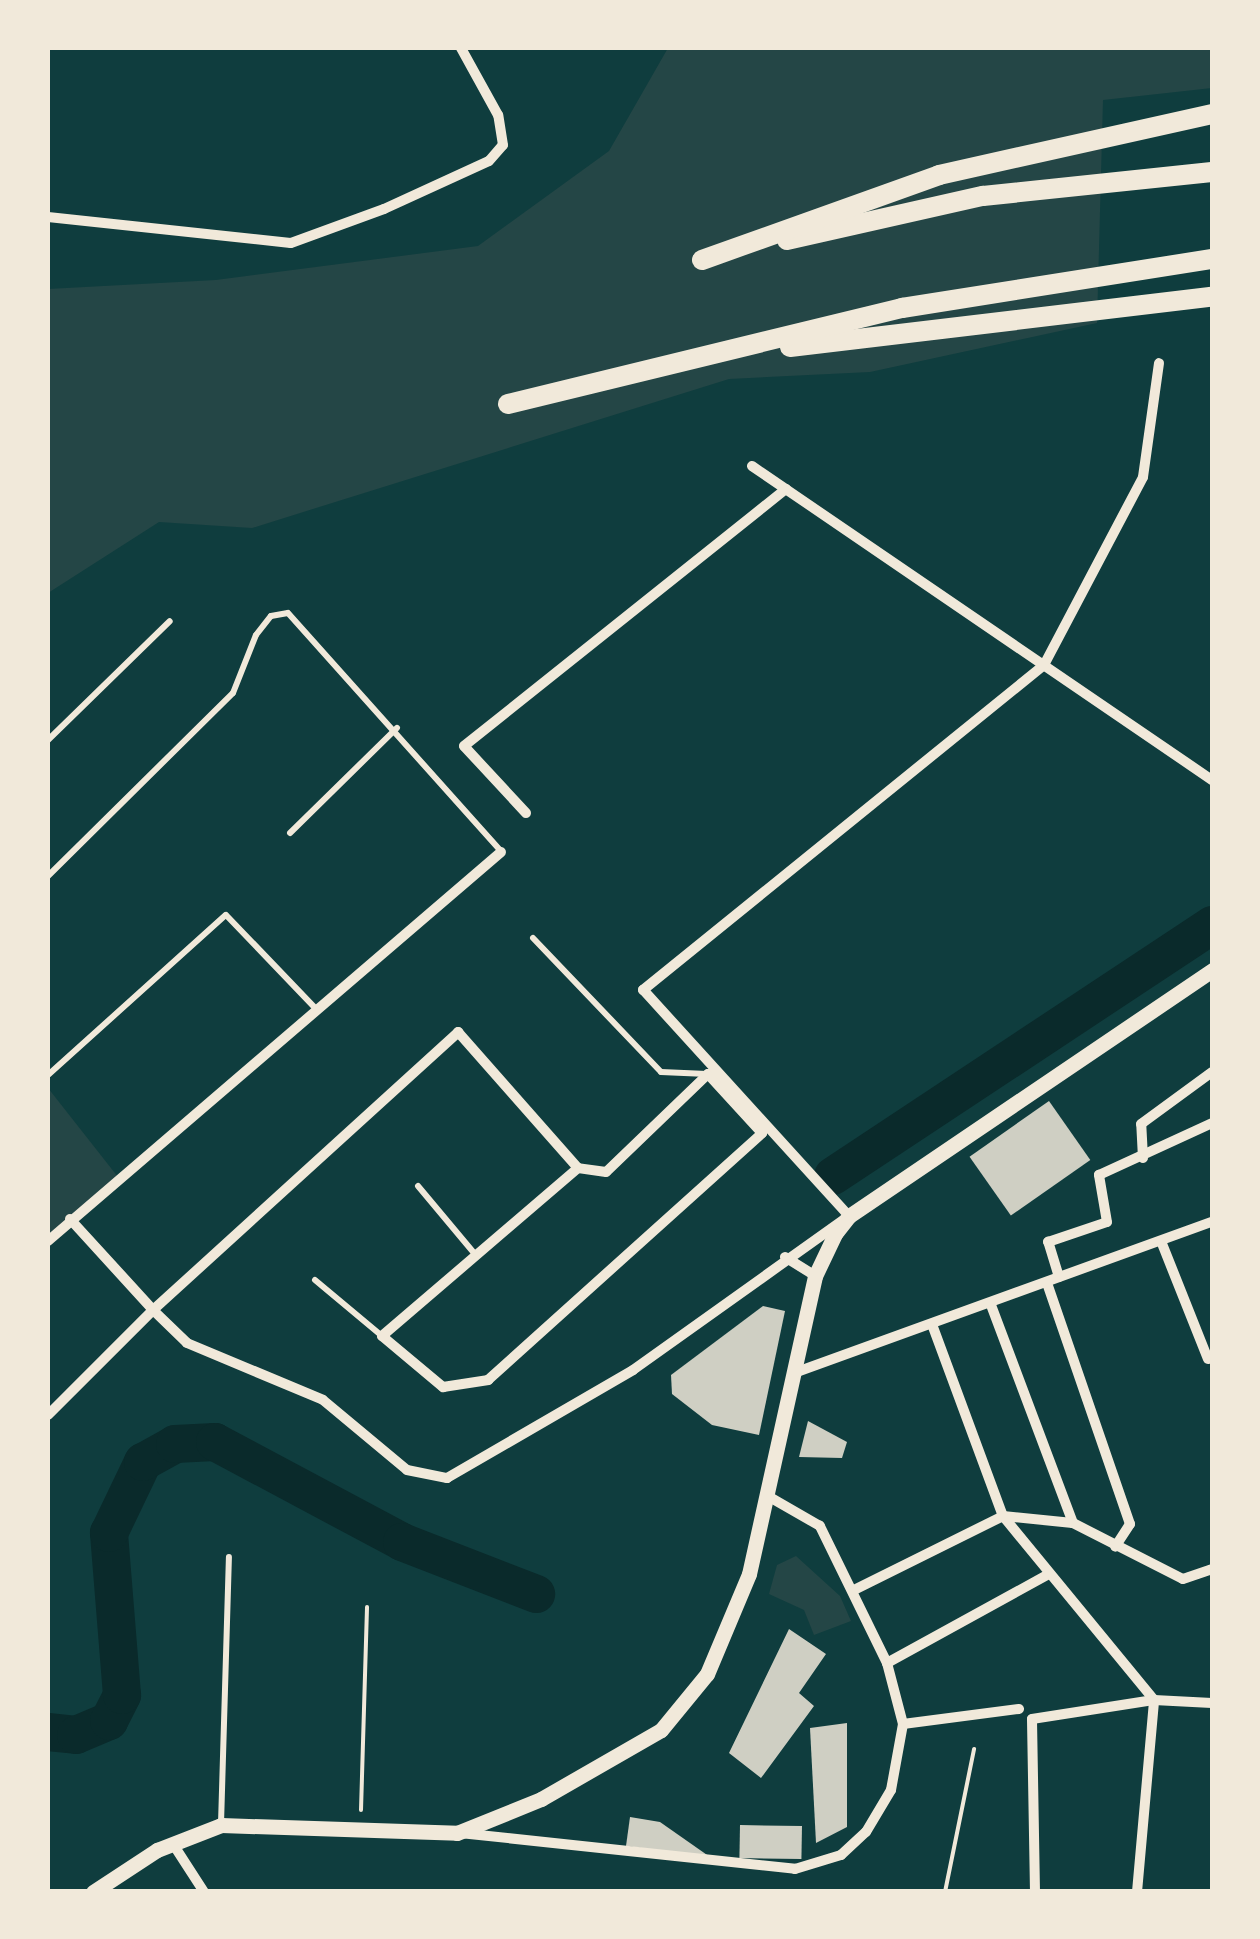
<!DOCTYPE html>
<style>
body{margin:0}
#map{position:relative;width:1260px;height:1939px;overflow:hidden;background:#0f3d3e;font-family:"Exo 2",sans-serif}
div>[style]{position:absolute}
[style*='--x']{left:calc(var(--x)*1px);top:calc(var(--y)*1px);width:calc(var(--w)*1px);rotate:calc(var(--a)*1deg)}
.green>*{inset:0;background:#244646}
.river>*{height:38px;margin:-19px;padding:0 19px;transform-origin:19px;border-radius:19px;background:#0a2a2b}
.building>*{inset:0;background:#cfcfc3;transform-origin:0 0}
.path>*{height:4px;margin:-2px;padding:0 2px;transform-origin:2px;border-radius:2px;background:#f1e9da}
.service>*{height:6px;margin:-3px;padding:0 3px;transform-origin:3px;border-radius:3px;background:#f1e9da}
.minor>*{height:10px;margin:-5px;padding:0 5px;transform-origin:5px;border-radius:5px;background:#f1e9da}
.tertiary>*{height:15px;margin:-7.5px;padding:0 7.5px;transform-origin:7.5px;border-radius:7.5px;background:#f1e9da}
.primary>*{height:20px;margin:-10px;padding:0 10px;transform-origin:10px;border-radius:10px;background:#f1e9da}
span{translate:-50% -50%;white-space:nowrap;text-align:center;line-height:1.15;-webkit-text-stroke:8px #f1e9da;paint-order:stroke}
.frame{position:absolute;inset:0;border:50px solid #f1e9da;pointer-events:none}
</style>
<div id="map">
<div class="green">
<div style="clip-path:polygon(668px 48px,1212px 48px,1212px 88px,1103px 100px,1097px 323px,870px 372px,729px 379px,252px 528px,159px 522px,48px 593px,48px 289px,216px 280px,478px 246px,609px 151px)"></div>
<div style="clip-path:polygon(48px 1088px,118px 1177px,48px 1241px)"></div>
<div style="clip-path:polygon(796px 1556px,840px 1596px,851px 1621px,814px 1635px,804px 1610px,769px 1594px,777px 1565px)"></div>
</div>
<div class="river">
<div style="--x:833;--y:1176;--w:455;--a:-33.5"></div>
<div style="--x:48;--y:1732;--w:28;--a:6"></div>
<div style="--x:76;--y:1735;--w:36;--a:-23"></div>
<div style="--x:109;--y:1721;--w:29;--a:-63"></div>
<div style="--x:122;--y:1695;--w:163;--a:-94.6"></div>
<div style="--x:109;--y:1533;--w:79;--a:-64.4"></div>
<div style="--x:143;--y:1462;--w:37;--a:-29"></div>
<div style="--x:175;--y:1444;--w:40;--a:-2.9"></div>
<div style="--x:215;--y:1442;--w:212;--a:28.1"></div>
<div style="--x:402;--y:1542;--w:144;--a:21.2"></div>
</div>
<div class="building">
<div style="left:1049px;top:1101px;width:72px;height:97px;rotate:55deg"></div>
<div style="clip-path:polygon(763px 1306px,785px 1311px,759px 1435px,712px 1425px,672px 1394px,671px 1375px)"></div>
<div style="clip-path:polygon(808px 1421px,847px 1442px,842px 1458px,799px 1457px)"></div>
<div style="clip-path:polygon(789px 1629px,826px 1654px,799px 1693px,814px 1706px,761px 1778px,729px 1753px)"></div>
<div style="clip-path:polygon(847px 1723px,847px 1827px,816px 1843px,810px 1728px)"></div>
<div style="clip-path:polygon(630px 1817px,660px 1822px,710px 1857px,626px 1846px)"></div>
<div style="left:740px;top:1825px;width:62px;height:33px;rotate:1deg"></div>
</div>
<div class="path">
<div style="--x:361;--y:1810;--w:203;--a:-88.3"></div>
<div style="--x:945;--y:1892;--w:146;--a:-78.5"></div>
</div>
<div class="service">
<div style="--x:48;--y:740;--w:170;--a:-44.3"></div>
<div style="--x:290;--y:833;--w:150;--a:-44.5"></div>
<div style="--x:48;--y:876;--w:260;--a:-44.7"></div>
<div style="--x:233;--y:693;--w:62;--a:-68.4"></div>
<div style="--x:256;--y:635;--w:24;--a:-52"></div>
<div style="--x:271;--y:616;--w:17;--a:-10"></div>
<div style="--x:288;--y:613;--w:319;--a:48.2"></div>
<div style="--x:533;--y:938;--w:185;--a:46.3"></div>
<div style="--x:661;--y:1072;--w:46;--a:2.5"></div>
<div style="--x:48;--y:1075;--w:239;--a:-42"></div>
<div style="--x:226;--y:915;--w:130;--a:46.2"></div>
<div style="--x:418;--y:1186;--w:87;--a:50.1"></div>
<div style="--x:315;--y:1280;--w:87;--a:39.9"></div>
<div style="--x:221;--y:1824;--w:267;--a:-88.3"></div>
</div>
<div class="minor">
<div style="--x:48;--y:217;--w:244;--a:6.1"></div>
<div style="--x:291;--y:243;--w:99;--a:-20.1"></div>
<div style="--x:384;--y:209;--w:115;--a:-24.6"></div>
<div style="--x:489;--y:161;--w:21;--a:-49"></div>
<div style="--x:503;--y:145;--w:30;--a:-99"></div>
<div style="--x:498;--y:115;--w:77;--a:-118.9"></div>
<div style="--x:752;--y:466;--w:557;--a:34.32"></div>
<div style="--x:526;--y:813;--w:91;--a:-132.8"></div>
<div style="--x:464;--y:746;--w:412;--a:-38.6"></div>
<div style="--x:1143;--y:1158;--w:34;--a:-93"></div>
<div style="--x:1141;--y:1124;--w:88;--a:-36.2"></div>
<div style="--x:70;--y:1219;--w:123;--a:47.6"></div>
<div style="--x:153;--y:1310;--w:413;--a:-42.3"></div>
<div style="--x:458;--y:1032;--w:181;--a:48.6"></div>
<div style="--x:578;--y:1168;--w:258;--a:139.4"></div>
<div style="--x:382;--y:1336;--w:80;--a:39.9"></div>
<div style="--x:443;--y:1387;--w:46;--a:-8.8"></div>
<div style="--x:488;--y:1380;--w:369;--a:-42"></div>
<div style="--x:762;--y:1133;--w:80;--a:-132.5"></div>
<div style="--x:708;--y:1074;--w:141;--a:136.1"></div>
<div style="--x:606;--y:1172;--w:28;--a:-172"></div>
<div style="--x:48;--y:1241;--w:597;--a:-40.65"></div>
<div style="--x:1161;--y:1241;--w:127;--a:68.3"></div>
<div style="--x:785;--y:1257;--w:36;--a:32"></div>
<div style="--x:1059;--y:1277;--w:37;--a:-107"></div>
<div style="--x:1048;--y:1242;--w:62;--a:-18.7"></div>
<div style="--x:1107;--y:1222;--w:48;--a:-99.7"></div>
<div style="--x:1099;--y:1175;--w:124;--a:-24.7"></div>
<div style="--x:1047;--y:1283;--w:255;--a:71"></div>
<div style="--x:1130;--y:1524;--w:27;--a:123"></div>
<div style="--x:991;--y:1305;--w:233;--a:69.4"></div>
<div style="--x:933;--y:1327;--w:202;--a:69.7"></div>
<div style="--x:1003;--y:1516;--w:238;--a:50.6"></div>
<div style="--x:794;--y:1373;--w:444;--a:-19.9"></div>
<div style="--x:48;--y:1415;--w:148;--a:-45"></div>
<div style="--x:153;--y:1310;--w:47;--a:44.1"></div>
<div style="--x:187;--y:1343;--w:147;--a:22.7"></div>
<div style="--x:323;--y:1400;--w:109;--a:39.8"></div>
<div style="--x:407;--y:1470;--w:41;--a:11.3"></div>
<div style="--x:447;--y:1478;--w:215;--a:-30.1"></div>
<div style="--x:633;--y:1370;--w:265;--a:-35.5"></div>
<div style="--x:849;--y:1216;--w:306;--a:-132.3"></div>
<div style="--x:643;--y:990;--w:516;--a:-39.02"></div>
<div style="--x:1044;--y:665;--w:212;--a:-62.2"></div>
<div style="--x:1143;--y:477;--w:115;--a:-82"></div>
<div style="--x:854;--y:1590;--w:166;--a:-26.4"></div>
<div style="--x:1003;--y:1516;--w:70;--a:5.7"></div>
<div style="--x:1073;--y:1523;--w:123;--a:27"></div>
<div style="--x:1183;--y:1579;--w:31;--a:-19"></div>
<div style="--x:887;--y:1663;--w:185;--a:-28.8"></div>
<div style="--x:903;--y:1724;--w:117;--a:-7.4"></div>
<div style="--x:460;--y:1833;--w:337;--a:6.1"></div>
<div style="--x:795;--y:1869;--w:48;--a:-16.9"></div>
<div style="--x:841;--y:1855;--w:34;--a:-43"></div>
<div style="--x:866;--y:1832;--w:49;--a:-59.2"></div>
<div style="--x:891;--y:1790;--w:67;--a:-79.7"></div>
<div style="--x:903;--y:1724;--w:63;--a:-104.7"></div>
<div style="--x:887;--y:1663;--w:153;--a:-116.1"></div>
<div style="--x:820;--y:1526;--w:62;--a:-150.1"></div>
<div style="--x:173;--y:1844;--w:57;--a:57.1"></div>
<div style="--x:1035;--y:1892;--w:173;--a:-91"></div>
<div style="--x:1032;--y:1719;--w:123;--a:-8.9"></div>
<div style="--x:1154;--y:1700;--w:58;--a:3"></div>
<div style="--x:1137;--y:1892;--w:193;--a:-84.9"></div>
</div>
<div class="tertiary">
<div style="--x:93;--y:1892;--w:77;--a:-33.3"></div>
<div style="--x:157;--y:1850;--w:69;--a:-21.3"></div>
<div style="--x:221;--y:1825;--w:236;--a:1.9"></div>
<div style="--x:457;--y:1833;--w:91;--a:-22"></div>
<div style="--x:541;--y:1799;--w:138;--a:-29.9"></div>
<div style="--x:661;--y:1730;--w:72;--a:-50.6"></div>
<div style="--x:707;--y:1674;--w:108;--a:-67.2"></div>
<div style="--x:749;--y:1574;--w:305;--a:-77.5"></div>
<div style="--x:815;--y:1276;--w:47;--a:-64.5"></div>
<div style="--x:835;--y:1234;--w:23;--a:-52"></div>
<div style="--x:849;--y:1216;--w:439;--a:-34.1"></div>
</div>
<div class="primary">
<div style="--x:787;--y:240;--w:201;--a:-12.7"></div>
<div style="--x:983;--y:196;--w:230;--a:-6"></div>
<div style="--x:702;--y:260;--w:252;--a:-19.7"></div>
<div style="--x:939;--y:175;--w:280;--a:-12.6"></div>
<div style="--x:790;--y:347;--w:425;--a:-6.8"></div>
<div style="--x:508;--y:404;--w:406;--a:-13.7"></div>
<div style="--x:902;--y:308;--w:314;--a:-9"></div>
</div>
<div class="frame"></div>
</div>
